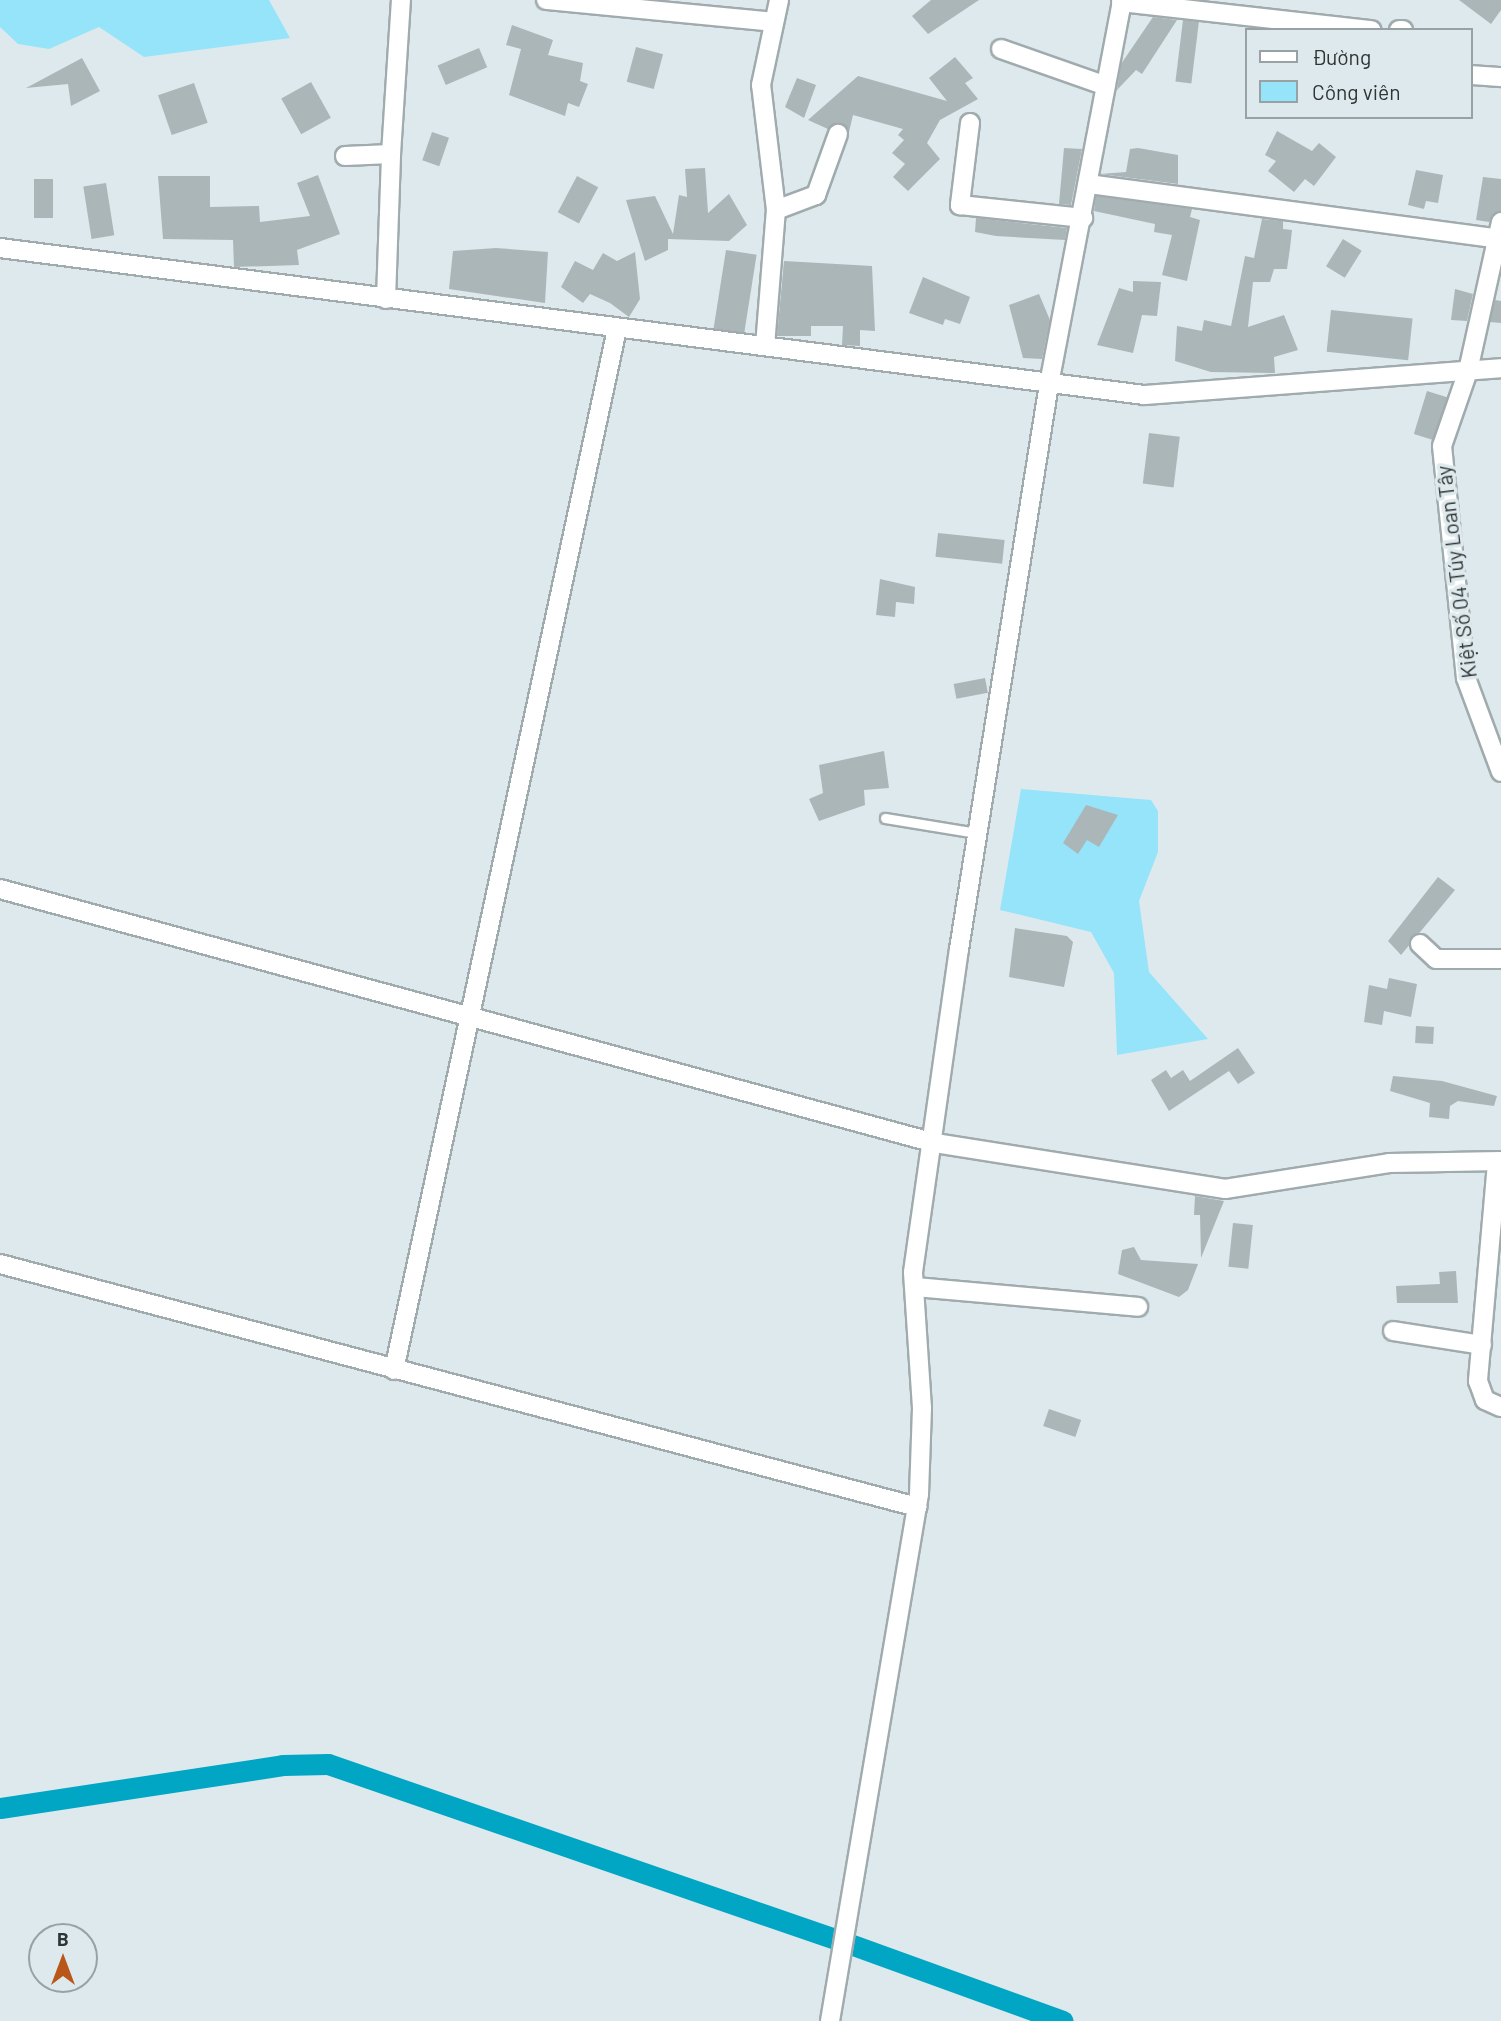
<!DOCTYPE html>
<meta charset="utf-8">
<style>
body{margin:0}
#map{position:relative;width:1501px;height:2021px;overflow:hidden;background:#dee9ed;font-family:Barlow,sans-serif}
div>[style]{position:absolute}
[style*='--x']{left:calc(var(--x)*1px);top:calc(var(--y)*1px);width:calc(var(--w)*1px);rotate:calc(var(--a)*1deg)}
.green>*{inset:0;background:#95e4fa}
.canal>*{height:21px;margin:-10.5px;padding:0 10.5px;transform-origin:10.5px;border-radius:10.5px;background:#01a6c4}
.building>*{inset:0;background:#abb6b9;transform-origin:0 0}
.roads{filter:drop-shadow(2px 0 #a0abae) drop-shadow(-2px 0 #a0abae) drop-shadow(0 2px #a0abae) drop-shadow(0 -2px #a0abae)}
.service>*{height:9px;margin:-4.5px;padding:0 4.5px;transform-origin:4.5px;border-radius:4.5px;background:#fff}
.minor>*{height:18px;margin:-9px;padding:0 9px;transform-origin:9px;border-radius:9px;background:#fff}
span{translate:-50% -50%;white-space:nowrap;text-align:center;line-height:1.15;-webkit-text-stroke:7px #dee9ed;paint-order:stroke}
.street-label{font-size:21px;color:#2f3435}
.legend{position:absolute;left:1245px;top:28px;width:228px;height:91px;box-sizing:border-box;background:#dee9ed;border:2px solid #98a1a3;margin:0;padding:9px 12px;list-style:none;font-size:21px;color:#2f3435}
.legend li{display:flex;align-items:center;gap:14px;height:35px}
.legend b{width:35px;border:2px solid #98a1a3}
.north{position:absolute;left:28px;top:1923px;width:70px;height:70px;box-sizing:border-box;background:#dee9ed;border:2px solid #98a1a3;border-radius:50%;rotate:0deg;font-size:19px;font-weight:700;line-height:28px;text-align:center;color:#2f3435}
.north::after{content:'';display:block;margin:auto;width:24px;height:32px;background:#b85719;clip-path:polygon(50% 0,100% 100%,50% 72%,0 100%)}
</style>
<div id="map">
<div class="green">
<div style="clip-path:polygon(0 0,269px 0,290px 38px,144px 57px,99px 27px,49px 49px,18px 44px,0 27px)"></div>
<div style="clip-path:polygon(1021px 789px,1151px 800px,1158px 811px,1158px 852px,1139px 901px,1149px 972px,1208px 1039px,1117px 1055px,1114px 973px,1091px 932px,1000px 910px)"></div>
</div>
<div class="canal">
<div style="--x:0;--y:1808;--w:286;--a:-8.6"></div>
<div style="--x:283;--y:1765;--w:45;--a:-1.3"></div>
<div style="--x:328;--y:1764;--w:540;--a:19.04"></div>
<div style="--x:850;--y:1944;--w:226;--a:19.9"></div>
</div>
<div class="building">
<div style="clip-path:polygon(931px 0,979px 0,928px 34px,912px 16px)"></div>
<div style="clip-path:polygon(1459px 0,1501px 0,1501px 10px,1491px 24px)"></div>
<div style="clip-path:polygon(1153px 17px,1177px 20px,1142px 74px,1136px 70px,1117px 90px,1121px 64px)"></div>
<div style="left:1183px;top:20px;width:16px;height:62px;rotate:7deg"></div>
<div style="clip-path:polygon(512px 25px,553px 40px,548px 55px,583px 63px,580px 81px,588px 84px,579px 107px,568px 103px,565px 116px,509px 95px,521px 49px,506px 45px)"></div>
<div style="left:636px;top:47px;width:28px;height:36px;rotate:15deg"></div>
<div style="left:479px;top:48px;width:21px;height:45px;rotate:67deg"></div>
<div style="clip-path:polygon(955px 57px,973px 78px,965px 83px,978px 99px,940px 120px,927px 143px,940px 159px,908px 191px,893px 177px,905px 164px,892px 153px,904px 140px,898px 135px,903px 129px,853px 115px,849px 132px,841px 123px,828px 129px,808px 120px,858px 76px,947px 101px,929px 78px)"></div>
<div style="clip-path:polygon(82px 58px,100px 91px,71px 106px,68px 84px,26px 88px)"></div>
<div style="clip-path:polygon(797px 78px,816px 85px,804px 118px,785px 107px)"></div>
<div style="left:311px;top:82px;width:41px;height:34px;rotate:61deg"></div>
<div style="left:194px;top:83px;width:42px;height:38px;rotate:71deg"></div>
<div style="clip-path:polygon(1277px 131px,1312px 151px,1319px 143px,1336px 157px,1314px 186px,1305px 179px,1294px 192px,1268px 171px,1276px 161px,1265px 155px)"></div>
<div style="left:432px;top:132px;width:18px;height:30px;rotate:19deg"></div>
<div style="clip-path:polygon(1064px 148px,1082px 149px,1071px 205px,1059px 204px)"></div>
<div style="clip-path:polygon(1138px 148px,1178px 155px,1178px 184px,1100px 174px,1126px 172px,1130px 149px)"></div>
<div style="clip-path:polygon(705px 168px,708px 213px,729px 194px,747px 225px,729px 241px,668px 239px,668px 250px,645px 261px,626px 200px,655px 196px,673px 234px,679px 195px,687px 197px,685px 169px)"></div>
<div style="clip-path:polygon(1416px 170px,1443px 175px,1438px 203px,1426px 201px,1424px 209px,1408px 205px)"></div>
<div style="clip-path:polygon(318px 175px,340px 234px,297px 250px,299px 265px,234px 267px,233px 240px,163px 239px,158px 176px,210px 176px,210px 207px,259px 206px,260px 222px,310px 216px,297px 183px)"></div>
<div style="left:577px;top:176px;width:24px;height:41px;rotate:28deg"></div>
<div style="clip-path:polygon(1483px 177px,1501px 179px,1501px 211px,1489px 222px,1476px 220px)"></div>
<div style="left:34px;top:179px;width:19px;height:39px"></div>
<div style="left:106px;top:183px;width:53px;height:23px;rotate:81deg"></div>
<div style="clip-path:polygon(1096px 196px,1192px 209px,1190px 217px,1200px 220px,1187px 281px,1162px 275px,1172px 235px,1154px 232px,1155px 224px,1094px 211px)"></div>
<div style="clip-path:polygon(976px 218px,1067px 228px,1065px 240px,996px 236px,975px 232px)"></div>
<div style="clip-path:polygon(1262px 219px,1283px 221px,1283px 229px,1292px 230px,1290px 248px,1287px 269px,1274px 269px,1270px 282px,1253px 282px,1248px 327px,1284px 315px,1298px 350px,1274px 357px,1275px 373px,1211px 372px,1175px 361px,1177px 326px,1202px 331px,1204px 320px,1231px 326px,1245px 256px,1254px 258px)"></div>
<div style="left:1343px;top:239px;width:22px;height:32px;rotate:32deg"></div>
<div style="clip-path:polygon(496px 248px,548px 252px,545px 303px,449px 289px,453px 251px)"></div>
<div style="left:726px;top:250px;width:31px;height:80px;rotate:9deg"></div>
<div style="clip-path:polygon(635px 252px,640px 299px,629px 317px,610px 303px,590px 294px,583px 303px,561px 287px,575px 261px,593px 270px,603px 253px,617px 261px)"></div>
<div style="clip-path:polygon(784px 261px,872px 266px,875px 331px,860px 330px,860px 346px,842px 345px,843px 326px,811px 326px,811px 336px,777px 336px)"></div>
<div style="clip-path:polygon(923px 277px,970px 297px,960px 324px,945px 319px,943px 325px,909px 313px)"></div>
<div style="clip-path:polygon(1133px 281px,1161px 282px,1157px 316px,1142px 315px,1133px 353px,1097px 345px,1119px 288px,1133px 292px)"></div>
<div style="clip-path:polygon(1455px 289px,1473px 294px,1467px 321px,1451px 320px)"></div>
<div style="clip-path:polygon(1039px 294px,1050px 320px,1042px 359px,1023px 358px,1009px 305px)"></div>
<div style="clip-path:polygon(1495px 300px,1501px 301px,1501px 323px,1490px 322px)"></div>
<div style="left:1331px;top:310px;width:82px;height:42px;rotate:6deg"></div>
<div style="left:1427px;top:391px;width:21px;height:45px;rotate:17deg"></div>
<div style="left:1149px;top:433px;width:31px;height:51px;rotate:7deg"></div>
<div style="left:938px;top:533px;width:67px;height:24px;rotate:6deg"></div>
<div style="clip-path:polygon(880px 579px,915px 587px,914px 604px,896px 602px,895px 617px,876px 615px)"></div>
<div style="left:985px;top:678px;width:15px;height:32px;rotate:79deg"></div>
<div style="clip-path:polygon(884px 751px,889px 788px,864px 790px,865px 805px,819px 821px,809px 799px,823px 793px,819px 765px)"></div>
<div style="clip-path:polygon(1086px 805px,1118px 815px,1099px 847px,1087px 840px,1078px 854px,1063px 843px)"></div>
<div style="clip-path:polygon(1438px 877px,1455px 890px,1401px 955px,1388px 941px)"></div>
<div style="clip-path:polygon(1015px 928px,1067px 936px,1073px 942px,1064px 987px,1009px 977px)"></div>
<div style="clip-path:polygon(1389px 978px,1417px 984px,1411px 1017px,1384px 1011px,1382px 1025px,1364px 1022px,1369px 985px,1387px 989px)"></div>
<div style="left:1416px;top:1026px;width:18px;height:17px;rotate:3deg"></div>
<div style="clip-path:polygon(1238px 1048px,1255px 1073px,1238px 1084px,1229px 1071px,1169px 1111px,1151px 1080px,1166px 1070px,1171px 1078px,1183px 1070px,1190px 1081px)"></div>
<div style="clip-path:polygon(1393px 1076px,1442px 1081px,1497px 1096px,1494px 1106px,1458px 1101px,1450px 1106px,1449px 1119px,1429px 1117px,1430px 1103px,1390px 1091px)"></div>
<div style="clip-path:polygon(1195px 1196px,1224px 1201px,1201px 1258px,1200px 1215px,1194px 1215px)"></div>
<div style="left:1233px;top:1223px;width:20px;height:44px;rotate:6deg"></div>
<div style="clip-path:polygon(1134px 1247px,1141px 1260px,1198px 1264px,1188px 1290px,1179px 1297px,1118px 1274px,1122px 1250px)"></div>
<div style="clip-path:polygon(1456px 1271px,1458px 1303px,1397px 1303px,1396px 1286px,1440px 1284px,1439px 1272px)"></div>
<div style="left:1049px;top:1409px;width:34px;height:18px;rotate:19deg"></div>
</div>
<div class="roads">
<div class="service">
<div style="--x:885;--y:818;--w:93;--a:9.3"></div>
</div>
<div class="minor">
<div style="--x:546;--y:0;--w:229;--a:5.5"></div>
<div style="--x:1121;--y:2;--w:252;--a:6.4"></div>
<div style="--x:1399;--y:30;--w:4;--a:0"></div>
<div style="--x:1001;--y:49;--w:111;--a:19.4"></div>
<div style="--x:1471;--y:75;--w:30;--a:4"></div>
<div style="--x:970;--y:123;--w:83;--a:97"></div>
<div style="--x:960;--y:205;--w:124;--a:6"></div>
<div style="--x:345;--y:156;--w:46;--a:-2.5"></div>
<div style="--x:391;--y:154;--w:154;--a:-86.3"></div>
<div style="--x:1089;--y:184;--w:416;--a:7.6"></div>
<div style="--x:776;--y:210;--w:43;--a:-20.6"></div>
<div style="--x:816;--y:195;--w:65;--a:-70.2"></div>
<div style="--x:1501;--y:222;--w:153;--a:102.5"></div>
<div style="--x:1468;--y:371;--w:79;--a:109.1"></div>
<div style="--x:1442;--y:446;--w:233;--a:84.1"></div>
<div style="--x:1466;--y:678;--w:100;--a:69.6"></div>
<div style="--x:0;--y:248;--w:1153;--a:7.32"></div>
<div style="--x:1144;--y:395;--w:358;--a:-4.3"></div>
<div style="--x:386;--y:299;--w:145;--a:-88"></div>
<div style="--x:765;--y:346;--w:136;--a:-85.4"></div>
<div style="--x:776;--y:210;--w:126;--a:-96.8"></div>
<div style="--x:761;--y:85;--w:87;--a:-78"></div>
<div style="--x:0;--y:889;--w:969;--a:15.2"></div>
<div style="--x:935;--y:1143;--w:294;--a:9"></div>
<div style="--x:1225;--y:1189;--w:166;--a:-9"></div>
<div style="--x:1389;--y:1163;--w:112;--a:-1"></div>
<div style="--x:1420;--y:944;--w:22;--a:43"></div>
<div style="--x:1436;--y:959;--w:65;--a:0"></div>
<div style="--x:1497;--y:1163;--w:219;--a:95"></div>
<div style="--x:1478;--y:1381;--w:20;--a:70"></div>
<div style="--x:1485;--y:1400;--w:17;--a:24"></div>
<div style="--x:0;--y:1264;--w:949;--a:14.84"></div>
<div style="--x:916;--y:1287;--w:223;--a:5.1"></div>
<div style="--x:1393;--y:1331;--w:90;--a:8.9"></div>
<div style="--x:394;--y:1370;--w:1065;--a:-77.91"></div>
<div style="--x:830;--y:2021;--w:534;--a:-80.41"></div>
<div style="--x:919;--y:1494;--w:86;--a:-88"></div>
<div style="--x:922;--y:1408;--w:136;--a:-93.8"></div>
<div style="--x:913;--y:1272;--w:326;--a:-81.9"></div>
<div style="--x:959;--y:949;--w:572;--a:-80.95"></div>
<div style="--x:1049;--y:384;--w:391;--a:-79.2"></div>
</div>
</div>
<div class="street-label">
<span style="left:1456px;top:572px;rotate:-97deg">Kiệt Số 04 Túy Loan Tây</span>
</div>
<ul class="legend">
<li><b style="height:9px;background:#fff"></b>Đường</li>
<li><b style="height:19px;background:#95e4fa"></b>Công viên</li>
</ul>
<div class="north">B</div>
</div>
